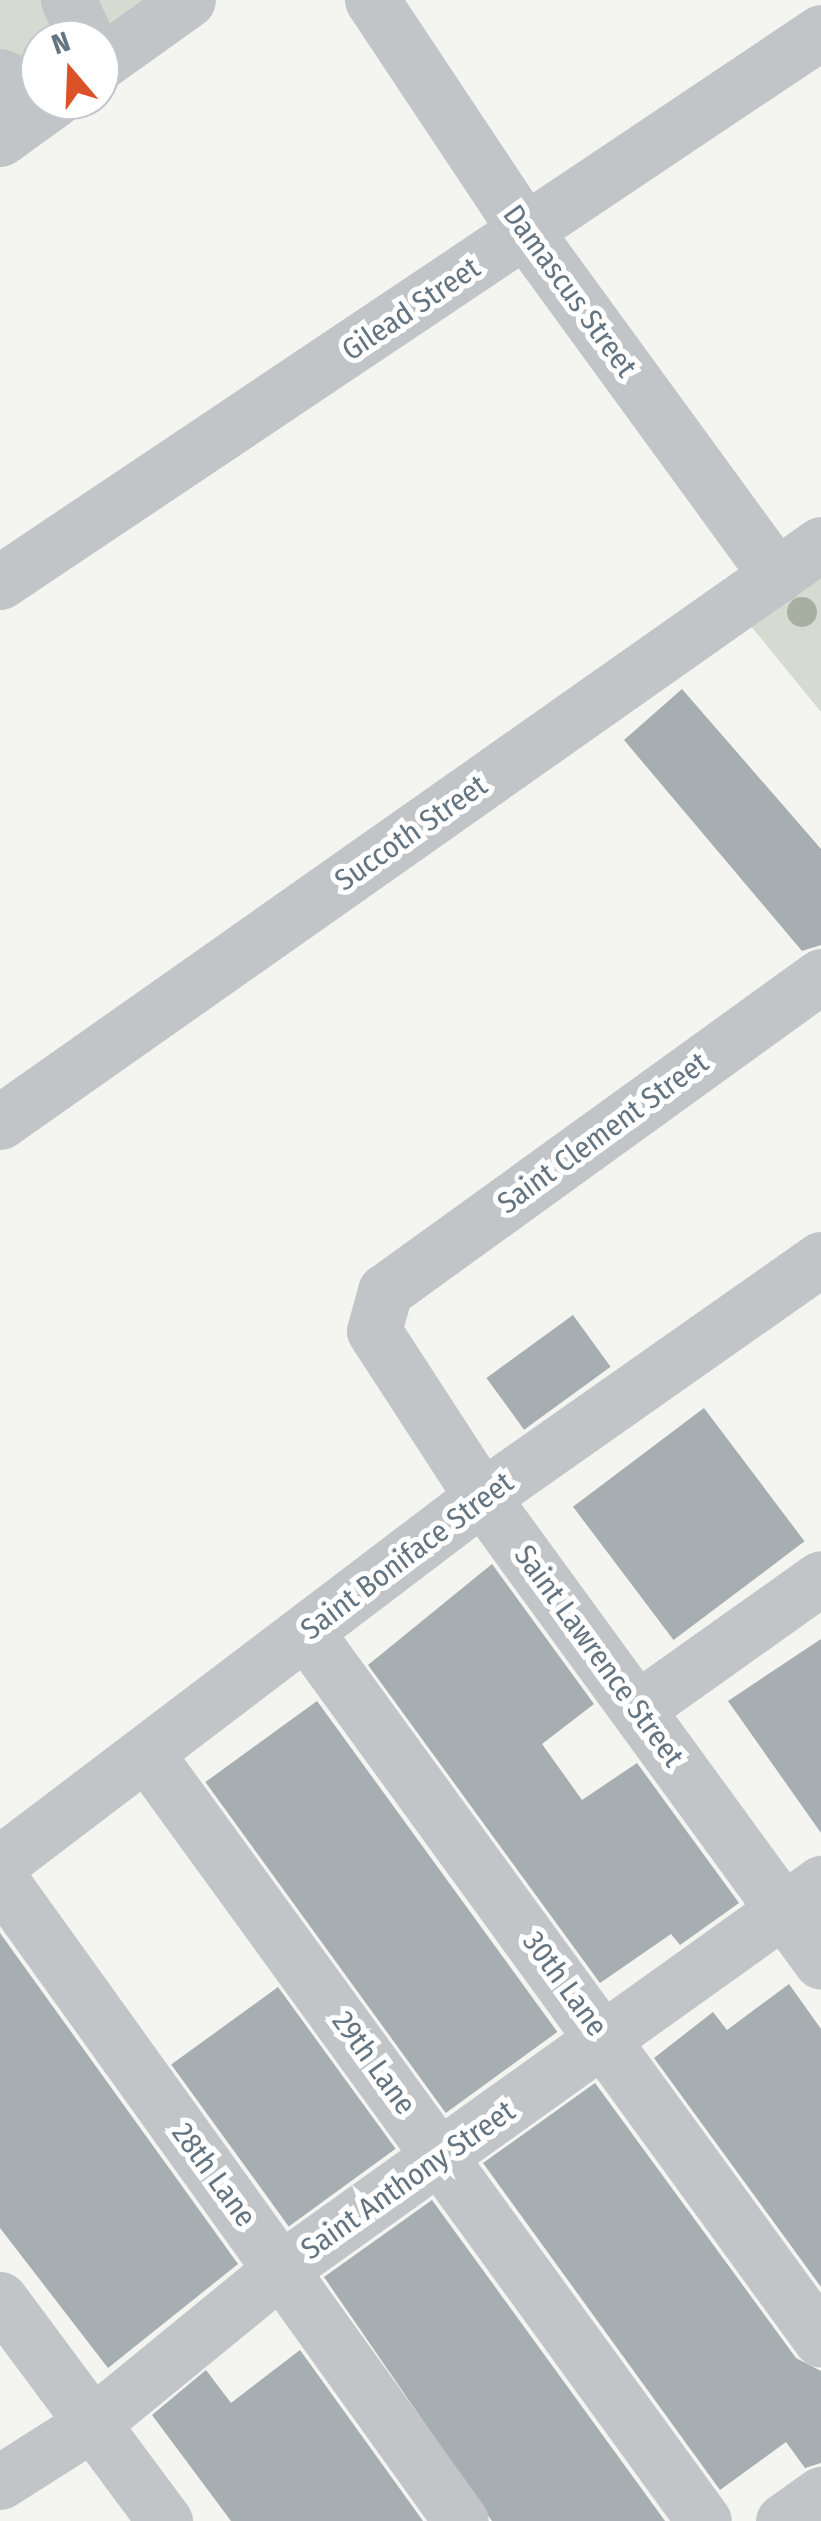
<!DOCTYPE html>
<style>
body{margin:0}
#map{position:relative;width:821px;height:2521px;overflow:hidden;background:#f4f4f0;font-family:"Fira Sans Condensed",sans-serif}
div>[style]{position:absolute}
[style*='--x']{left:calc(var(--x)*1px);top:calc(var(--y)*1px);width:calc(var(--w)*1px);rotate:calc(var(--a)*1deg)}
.green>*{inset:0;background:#d5dbd1}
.building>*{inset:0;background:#a6aeb2;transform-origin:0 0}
.minor>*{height:55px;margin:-27.5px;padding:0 27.5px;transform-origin:27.5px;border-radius:27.5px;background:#c2c5c8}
.trees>*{width:30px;height:30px;margin:-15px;border-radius:50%;background:#a6afa2}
span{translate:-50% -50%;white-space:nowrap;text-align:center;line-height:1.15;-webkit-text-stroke:10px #fff;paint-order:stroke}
.street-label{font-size:30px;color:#647480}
.north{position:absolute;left:20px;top:20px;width:100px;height:100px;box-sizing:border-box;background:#fff;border:2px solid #c1c7cc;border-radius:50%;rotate:341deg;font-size:28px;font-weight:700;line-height:40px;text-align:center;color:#647480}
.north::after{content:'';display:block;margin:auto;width:35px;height:45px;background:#db5229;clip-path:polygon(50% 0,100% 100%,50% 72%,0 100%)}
</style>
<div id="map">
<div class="green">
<div style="clip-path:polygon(0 0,142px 0,85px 40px,40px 40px,40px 72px,0 100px)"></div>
<div style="clip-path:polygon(821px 563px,821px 712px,746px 620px)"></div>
</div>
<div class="building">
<div style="clip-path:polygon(682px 689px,821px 849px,821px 945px,802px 951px,624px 740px)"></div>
<div style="left:573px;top:1315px;width:64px;height:107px;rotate:54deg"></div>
<div style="left:704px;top:1408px;width:167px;height:164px;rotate:53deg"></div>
<div style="clip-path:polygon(492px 1564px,594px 1704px,542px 1744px,582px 1800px,637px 1763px,739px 1903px,680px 1945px,671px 1934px,600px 1983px,368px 1665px)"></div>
<div style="clip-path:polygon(821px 1639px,821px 1833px,728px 1701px)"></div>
<div style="left:317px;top:1701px;width:409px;height:138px;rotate:54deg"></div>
<div style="clip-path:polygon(0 1933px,238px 2264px,108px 2368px,0 2228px)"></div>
<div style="clip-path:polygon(789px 1984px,821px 2029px,821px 2287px,654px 2058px,713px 2012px,727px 2030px)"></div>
<div style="left:278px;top:1987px;width:200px;height:132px;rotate:54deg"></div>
<div style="clip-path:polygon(595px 2083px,796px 2358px,821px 2371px,821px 2463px,805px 2468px,786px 2442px,720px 2490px,483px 2163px)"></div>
<div style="clip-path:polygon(432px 2200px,665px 2521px,492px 2521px,324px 2277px)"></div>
<div style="clip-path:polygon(300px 2350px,423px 2521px,231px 2521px,152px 2415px,206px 2370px,231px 2403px)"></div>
</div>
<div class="minor">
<div style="--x:68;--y:0;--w:44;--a:64.6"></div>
<div style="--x:372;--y:0;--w:278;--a:56.4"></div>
<div style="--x:526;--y:232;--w:426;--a:53.9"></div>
<div style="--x:100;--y:63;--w:108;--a:-35.6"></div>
<div style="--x:0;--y:76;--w:43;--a:23"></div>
<div style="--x:0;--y:139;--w:67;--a:-35.8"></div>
<div style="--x:0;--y:582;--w:988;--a:-33.82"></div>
<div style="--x:821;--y:976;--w:538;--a:144.15"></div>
<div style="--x:385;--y:1291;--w:41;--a:105.4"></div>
<div style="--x:374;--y:1331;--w:198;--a:57"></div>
<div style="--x:482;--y:1497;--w:575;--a:53.91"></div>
<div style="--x:0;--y:1122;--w:1004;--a:-35.15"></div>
<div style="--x:306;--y:1632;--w:875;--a:53.97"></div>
<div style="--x:638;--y:1708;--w:224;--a:-35.4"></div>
<div style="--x:146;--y:1753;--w:949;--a:54"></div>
<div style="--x:0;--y:1863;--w:605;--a:-37.21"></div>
<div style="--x:482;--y:1497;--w:414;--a:-35.1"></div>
<div style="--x:0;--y:1879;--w:790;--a:54.32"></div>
<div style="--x:0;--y:2299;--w:277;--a:53.4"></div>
<div style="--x:0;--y:2482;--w:110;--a:-32.4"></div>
<div style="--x:93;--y:2423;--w:243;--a:-39.3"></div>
<div style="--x:281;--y:2269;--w:664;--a:-35.56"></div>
<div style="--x:783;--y:2521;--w:47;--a:-35.4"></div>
</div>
<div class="trees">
<div style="left:802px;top:612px"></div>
</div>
<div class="street-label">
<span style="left:570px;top:291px;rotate:54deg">Damascus Street</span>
<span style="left:411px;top:309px;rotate:-34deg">Gilead Street</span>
<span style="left:411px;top:833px;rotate:-35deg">Succoth Street</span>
<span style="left:603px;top:1133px;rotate:-36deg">Saint Clement Street</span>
<span style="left:407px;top:1556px;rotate:-37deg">Saint Boniface Street</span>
<span style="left:599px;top:1656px;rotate:54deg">Saint Lawrence Street</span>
<span style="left:565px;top:1984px;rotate:54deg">30th Lane</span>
<span style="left:374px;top:2063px;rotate:54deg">29th Lane</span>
<span style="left:214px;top:2175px;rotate:54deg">28th Lane</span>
<span style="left:408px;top:2180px;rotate:-35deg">Saint Anthony Street</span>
</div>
<div class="north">N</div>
</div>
